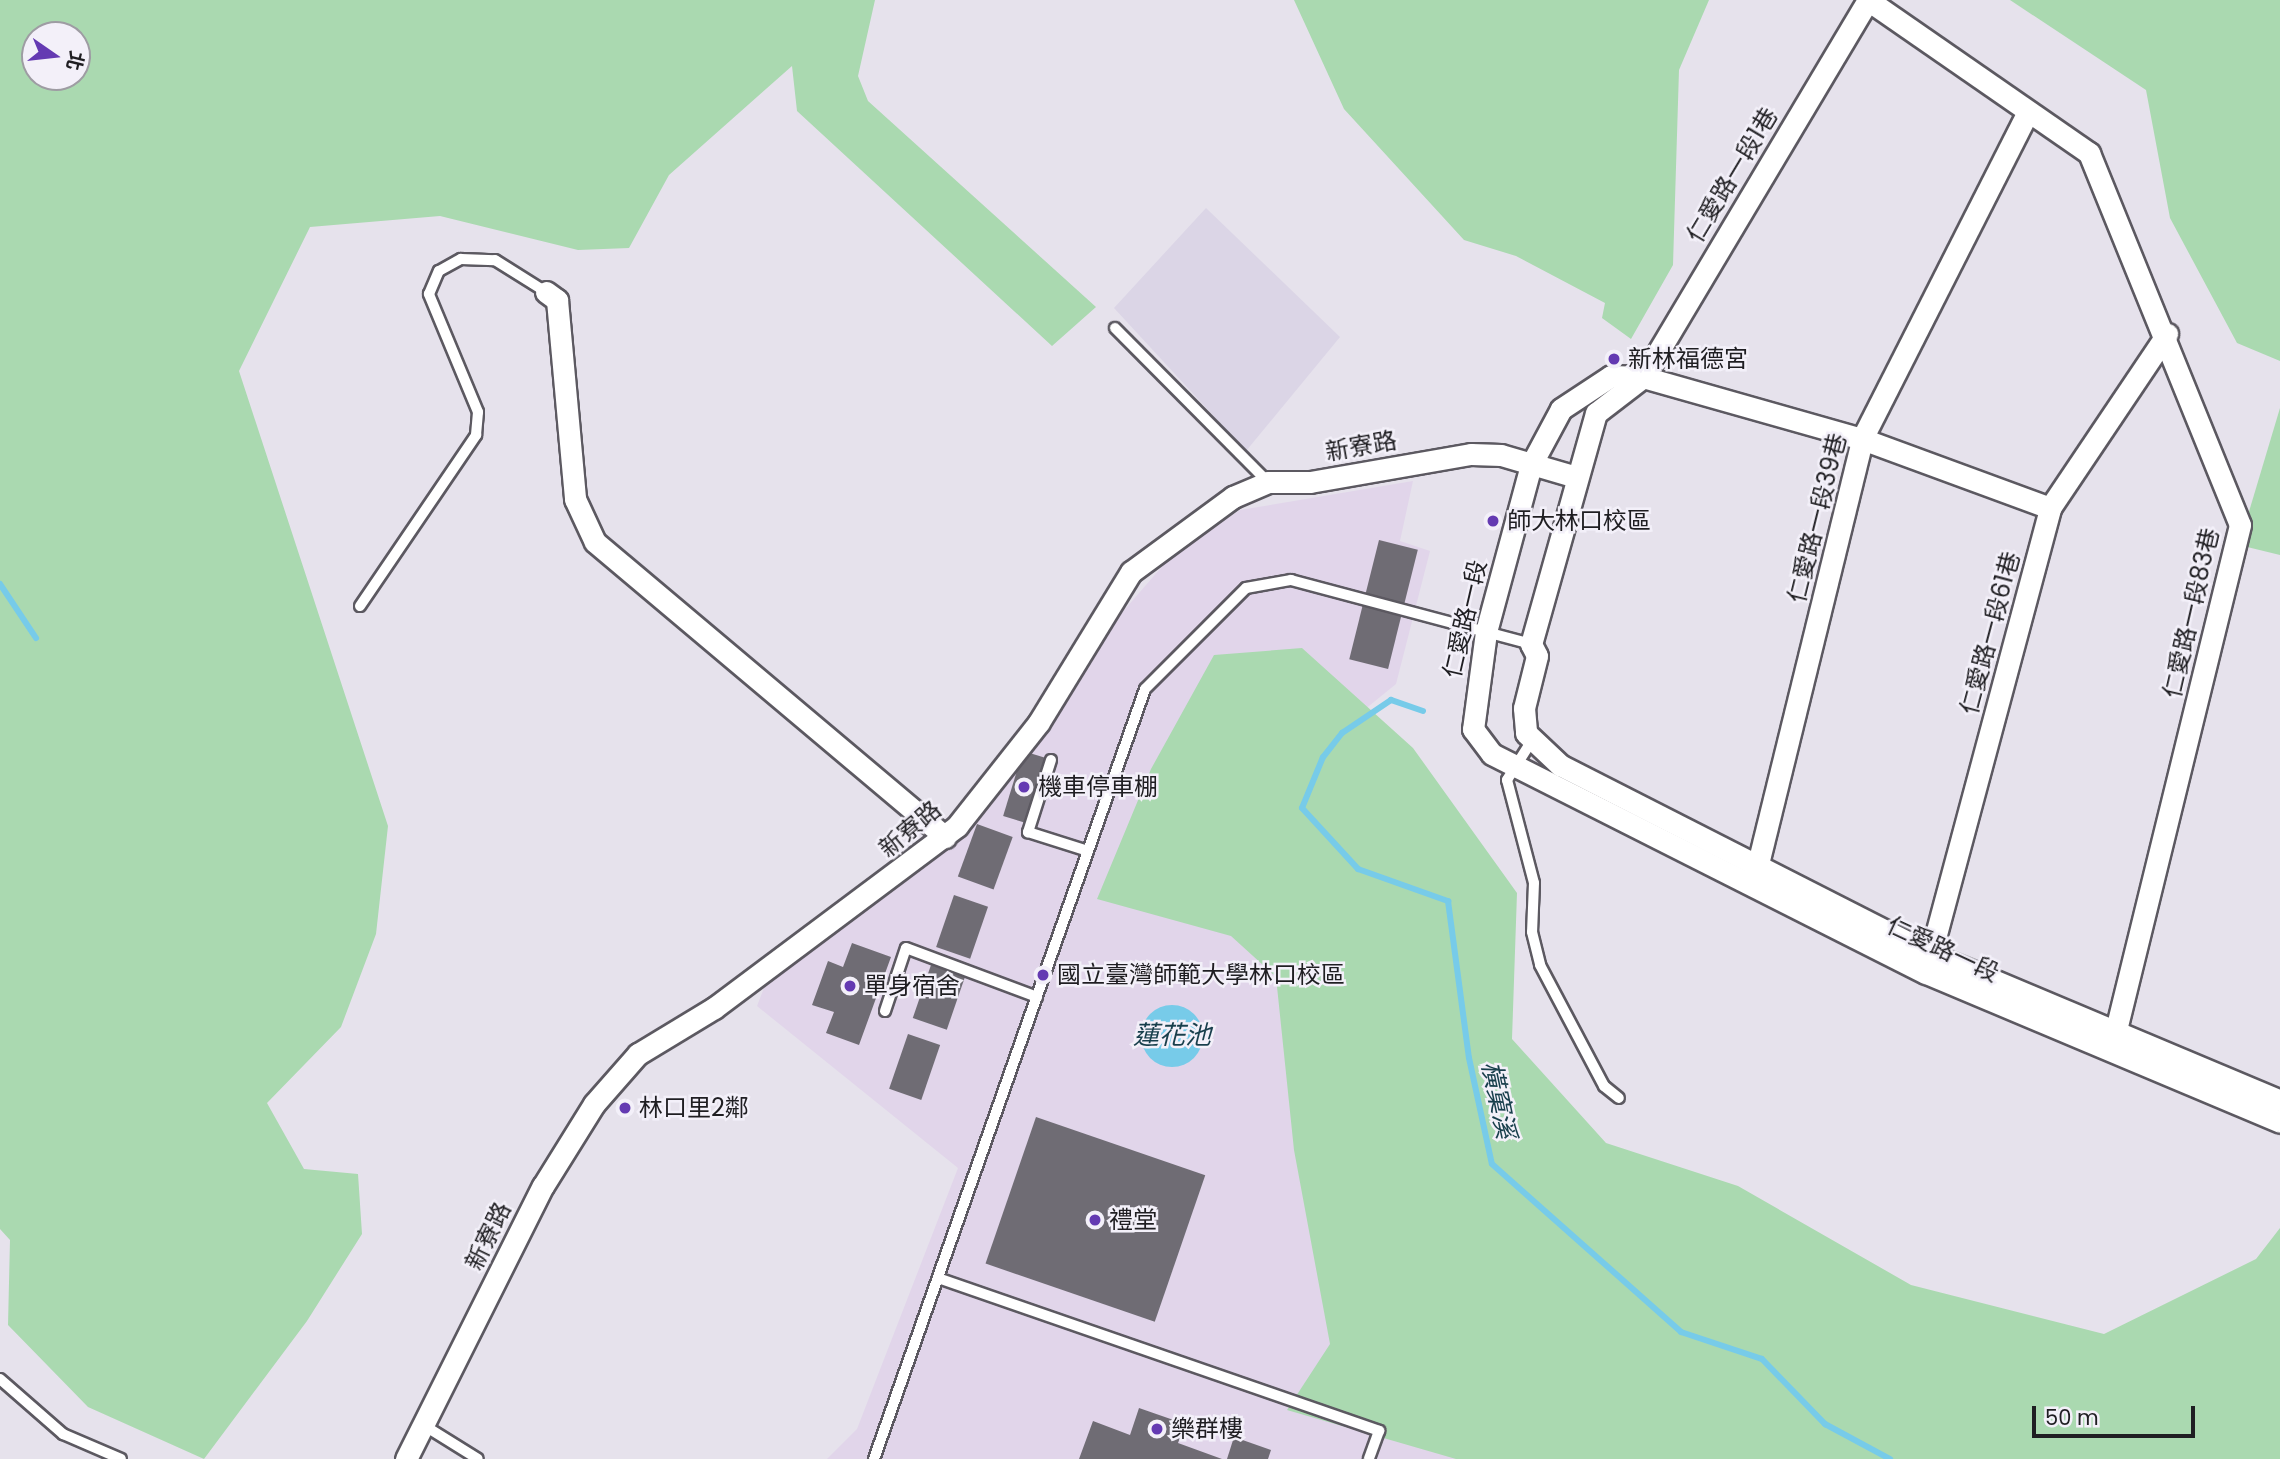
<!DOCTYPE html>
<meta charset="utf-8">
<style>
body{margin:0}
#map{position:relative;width:2280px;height:1459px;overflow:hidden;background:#e6e2ec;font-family:Poppins,"Noto Sans TC",sans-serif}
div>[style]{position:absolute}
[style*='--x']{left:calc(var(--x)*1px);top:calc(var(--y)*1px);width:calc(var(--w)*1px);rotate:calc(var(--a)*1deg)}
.built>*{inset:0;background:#dbd5e6}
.education>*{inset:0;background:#e1d5ea}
.green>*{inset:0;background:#aad9b0}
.water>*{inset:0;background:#77cbe9}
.round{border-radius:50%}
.stream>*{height:6px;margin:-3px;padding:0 3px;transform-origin:3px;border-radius:3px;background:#77cbe9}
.building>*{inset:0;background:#6f6c74;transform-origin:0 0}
.roads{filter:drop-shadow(2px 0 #5c5961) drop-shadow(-2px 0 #5c5961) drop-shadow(0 2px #5c5961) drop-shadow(0 -2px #5c5961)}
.lane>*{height:10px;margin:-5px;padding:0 5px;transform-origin:5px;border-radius:5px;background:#fff}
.street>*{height:21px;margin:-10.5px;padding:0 10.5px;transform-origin:10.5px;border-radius:10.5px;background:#fff}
.dots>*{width:19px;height:19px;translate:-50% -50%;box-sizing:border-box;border:4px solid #f3f0f9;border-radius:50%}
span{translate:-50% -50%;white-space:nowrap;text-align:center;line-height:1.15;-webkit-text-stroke:5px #f3f0f9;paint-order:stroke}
.street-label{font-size:24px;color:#1f1e22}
.poi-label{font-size:24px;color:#1f1e22}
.left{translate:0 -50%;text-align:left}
.water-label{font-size:26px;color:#183f4c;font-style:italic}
.north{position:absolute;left:21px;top:21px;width:70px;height:70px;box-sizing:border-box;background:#f3f0f9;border:2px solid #9e9ca3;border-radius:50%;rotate:104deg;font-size:19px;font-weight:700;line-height:28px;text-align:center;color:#1f1e22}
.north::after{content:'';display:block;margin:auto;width:24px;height:32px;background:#643ab2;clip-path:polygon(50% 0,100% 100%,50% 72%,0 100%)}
.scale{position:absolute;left:2032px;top:1406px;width:163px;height:32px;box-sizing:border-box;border:4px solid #1f1e22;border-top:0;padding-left:9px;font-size:21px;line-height:24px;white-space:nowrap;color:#1f1e22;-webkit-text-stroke:5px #f3f0f9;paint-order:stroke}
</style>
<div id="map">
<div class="built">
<div style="clip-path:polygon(1206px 208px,1340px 337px,1246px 451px,1114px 308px)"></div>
</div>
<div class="education">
<div style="clip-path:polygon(1413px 481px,1400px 541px,1430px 551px,1396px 684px,1321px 745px,1542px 1459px,827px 1459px,857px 1429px,958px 1168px,757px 1006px,764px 988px,956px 835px,1099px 639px,1173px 554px,1240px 510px)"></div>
</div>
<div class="green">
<div style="clip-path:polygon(evenodd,0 0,875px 0,858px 76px,868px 101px,1096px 307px,1052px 346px,797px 111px,792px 66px,669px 175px,629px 248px,578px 250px,440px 216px,310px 227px,239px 371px,388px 826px,376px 934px,341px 1027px,267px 1103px,304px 1169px,358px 1174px,362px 1234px,307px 1321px,204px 1459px,88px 1407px,8px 1325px,10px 1240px,0 1229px,0 0,35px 35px,77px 35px,77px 77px,35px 77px,35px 35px)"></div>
<div style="clip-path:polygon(1294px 0,1709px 0,1679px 70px,1673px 265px,1631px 339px,1602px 318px,1605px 303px,1516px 256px,1464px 240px,1344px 109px)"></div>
<div style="clip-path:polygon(2010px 0,2280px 0,2280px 361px,2237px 343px,2170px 218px,2146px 90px)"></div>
<div style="clip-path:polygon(2280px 408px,2280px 555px,2239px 545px)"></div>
<div style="clip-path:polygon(1302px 648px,1413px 748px,1517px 893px,1512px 1039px,1606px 1143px,1738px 1186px,1911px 1285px,2104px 1334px,2256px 1259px,2280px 1228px,2280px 1459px,1456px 1459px,1287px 1410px,1330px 1344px,1294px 1150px,1276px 977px,1231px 936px,1097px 899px,1151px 769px,1214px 655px)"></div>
</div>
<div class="water">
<div class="round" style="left:1141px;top:1005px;width:62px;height:62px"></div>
</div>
<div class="stream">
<div style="--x:0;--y:584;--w:65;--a:56.3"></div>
<div style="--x:1423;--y:711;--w:34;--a:-161"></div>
<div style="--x:1391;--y:700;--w:59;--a:146"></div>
<div style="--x:1342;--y:733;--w:31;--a:128"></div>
<div style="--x:1323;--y:757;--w:55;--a:112.4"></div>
<div style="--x:1302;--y:808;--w:83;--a:47.4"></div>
<div style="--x:1358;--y:869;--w:96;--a:19.6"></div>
<div style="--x:1448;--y:901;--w:158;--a:82.4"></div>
<div style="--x:1469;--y:1058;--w:108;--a:77.8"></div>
<div style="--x:1492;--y:1164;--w:253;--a:41.6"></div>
<div style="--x:1681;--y:1332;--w:85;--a:18.4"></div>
<div style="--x:1762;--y:1359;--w:91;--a:45.9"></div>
<div style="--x:1825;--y:1424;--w:74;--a:28.3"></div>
</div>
<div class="building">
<div style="left:1379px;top:540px;width:40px;height:123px;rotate:14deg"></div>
<div style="left:1023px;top:751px;width:24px;height:68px;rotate:17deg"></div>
<div style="left:977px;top:824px;width:38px;height:56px;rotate:20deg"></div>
<div style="left:954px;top:895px;width:36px;height:55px;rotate:19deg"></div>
<div style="clip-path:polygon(852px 943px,891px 957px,859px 1045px,826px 1033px,834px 1012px,812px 1005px,828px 961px,843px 967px)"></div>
<div style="left:931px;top:965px;width:36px;height:56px;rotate:19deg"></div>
<div style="left:908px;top:1034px;width:34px;height:58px;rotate:19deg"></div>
<div style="left:1036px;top:1117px;width:179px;height:155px;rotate:19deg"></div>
<div style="clip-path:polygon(1139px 1408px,1185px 1424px,1178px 1443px,1222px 1459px,1079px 1459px,1093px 1421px,1130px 1435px)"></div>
<div style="clip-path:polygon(1234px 1437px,1271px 1450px,1268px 1459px,1227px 1459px)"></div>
</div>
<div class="roads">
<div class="lane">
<div style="--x:1115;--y:328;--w:217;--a:45.2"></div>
<div style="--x:360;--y:606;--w:207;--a:-55.8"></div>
<div style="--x:476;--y:435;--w:23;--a:-85"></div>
<div style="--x:478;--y:412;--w:128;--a:-112.6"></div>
<div style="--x:429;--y:294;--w:25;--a:-67"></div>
<div style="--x:439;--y:271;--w:25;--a:-29"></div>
<div style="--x:461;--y:259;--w:34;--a:2"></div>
<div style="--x:495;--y:260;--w:60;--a:32.1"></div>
<div style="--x:1531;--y:742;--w:45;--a:122.3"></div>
<div style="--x:1507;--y:780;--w:106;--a:75.3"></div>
<div style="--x:1534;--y:883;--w:49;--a:92.3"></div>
<div style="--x:1532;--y:932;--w:34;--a:76"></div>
<div style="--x:1540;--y:965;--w:137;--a:62.1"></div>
<div style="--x:1604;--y:1086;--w:19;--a:39"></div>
<div style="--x:1051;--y:760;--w:76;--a:107.7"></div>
<div style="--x:1028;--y:832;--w:63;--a:17.6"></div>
<div style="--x:885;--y:1011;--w:66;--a:-71.6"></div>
<div style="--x:906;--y:948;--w:140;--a:20.5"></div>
<div style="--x:938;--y:1278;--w:467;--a:19.1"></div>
<div style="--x:1379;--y:1431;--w:30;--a:110"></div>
<div style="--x:0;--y:1379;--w:84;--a:41.1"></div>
<div style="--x:63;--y:1434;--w:63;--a:23.3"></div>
<div style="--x:425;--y:1426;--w:62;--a:31.9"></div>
<div style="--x:874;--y:1459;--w:816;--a:-70.61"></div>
<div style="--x:1145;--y:689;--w:143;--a:-45"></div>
<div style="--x:1246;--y:588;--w:46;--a:-10.1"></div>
<div style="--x:1291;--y:580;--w:248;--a:14.9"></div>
</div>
<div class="street">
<div style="--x:1868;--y:0;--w:439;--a:120.8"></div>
<div style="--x:1643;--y:377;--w:59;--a:142.5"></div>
<div style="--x:1596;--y:413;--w:240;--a:105.7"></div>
<div style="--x:1531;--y:644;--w:13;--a:63"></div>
<div style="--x:1537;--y:656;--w:54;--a:104"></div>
<div style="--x:1524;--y:708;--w:25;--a:85"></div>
<div style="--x:1526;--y:733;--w:47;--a:43.3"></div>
<div style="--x:1560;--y:765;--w:416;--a:27"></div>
<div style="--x:1931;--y:954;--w:379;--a:22.8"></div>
<div style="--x:1868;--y:0;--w:269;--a:34.7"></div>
<div style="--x:2089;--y:153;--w:401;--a:67.9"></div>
<div style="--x:2240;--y:525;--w:536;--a:103.8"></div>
<div style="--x:546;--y:292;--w:14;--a:36"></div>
<div style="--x:557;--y:300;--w:200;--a:84.8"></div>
<div style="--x:575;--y:499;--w:47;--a:65.1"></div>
<div style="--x:595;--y:542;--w:458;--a:40.1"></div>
<div style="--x:2050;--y:508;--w:200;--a:-159.8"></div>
<div style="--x:1862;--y:439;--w:228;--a:-164.2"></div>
<div style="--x:1643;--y:377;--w:32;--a:-178"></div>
<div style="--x:1611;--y:376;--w:60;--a:146.6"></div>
<div style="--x:1561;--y:409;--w:64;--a:118.2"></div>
<div style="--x:1531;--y:465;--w:173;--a:105.1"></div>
<div style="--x:1486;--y:632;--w:98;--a:97.6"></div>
<div style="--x:1473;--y:729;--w:31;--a:53"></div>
<div style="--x:1492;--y:754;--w:486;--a:26.8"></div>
<div style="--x:1926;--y:973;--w:384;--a:22.8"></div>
<div style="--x:1754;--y:880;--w:454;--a:-76.2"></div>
<div style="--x:1862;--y:439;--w:367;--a:-63.1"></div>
<div style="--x:1927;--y:968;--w:476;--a:-75"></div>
<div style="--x:2050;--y:508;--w:210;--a:-56.1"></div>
<div style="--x:406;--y:1459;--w:305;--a:-63.4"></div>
<div style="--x:543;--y:1186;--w:97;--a:-58.1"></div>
<div style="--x:594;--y:1104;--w:67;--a:-48.7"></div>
<div style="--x:638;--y:1054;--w:89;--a:-31.2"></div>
<div style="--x:714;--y:1008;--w:304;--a:-36.8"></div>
<div style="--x:957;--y:826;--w:132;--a:-51.7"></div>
<div style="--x:1039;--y:722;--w:176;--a:-58.5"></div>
<div style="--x:1131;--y:572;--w:127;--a:-36.3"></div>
<div style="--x:1233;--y:497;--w:38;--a:-23"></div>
<div style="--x:1268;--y:482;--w:42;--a:0"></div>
<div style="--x:1310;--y:482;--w:163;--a:-9.9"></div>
<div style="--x:1471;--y:454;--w:30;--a:2"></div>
<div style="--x:1501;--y:455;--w:78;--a:16.3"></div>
</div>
</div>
<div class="dots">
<div style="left:1614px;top:359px;background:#643ab2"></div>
<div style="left:1493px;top:521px;background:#643ab2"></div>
<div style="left:1024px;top:787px;background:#643ab2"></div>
<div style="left:1043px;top:975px;background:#643ab2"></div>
<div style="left:850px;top:986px;background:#643ab2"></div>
<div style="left:625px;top:1108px;background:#643ab2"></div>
<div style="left:1095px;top:1220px;background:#643ab2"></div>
<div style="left:1157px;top:1429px;background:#643ab2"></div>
</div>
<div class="street-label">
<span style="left:1732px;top:175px;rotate:-59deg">仁愛路一段1巷</span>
<span style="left:1361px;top:446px;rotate:-10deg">新寮路</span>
<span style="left:1817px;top:518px;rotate:-76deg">仁愛路一段39巷</span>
<span style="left:2191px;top:613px;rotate:-77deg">仁愛路一段83巷</span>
<span style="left:1465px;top:619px;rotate:-77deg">仁愛路一段</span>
<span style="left:1990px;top:633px;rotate:-75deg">仁愛路一段61巷</span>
<span style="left:910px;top:829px;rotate:-40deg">新寮路</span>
<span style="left:1943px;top:949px;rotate:25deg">仁愛路一段</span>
<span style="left:488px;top:1236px;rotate:-64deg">新寮路</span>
</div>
<div class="poi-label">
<span class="left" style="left:1628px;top:359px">新林福德宮</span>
<span class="left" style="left:1507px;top:521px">師大林口校區</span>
<span class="left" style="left:1038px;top:787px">機車停車棚</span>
<span class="left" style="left:1057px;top:975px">國立臺灣師範大學林口校區</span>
<span class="left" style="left:864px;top:986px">單身宿舍</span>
<span class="left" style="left:639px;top:1108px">林口里2鄰</span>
<span class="left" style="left:1109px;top:1220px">禮堂</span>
<span class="left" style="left:1171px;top:1429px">樂群樓</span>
</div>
<div class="water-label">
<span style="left:1172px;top:1036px">蓮花池</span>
<span style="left:1498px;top:1100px;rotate:78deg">橫窠溪</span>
</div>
<div class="north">北</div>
<div class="scale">50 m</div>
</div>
